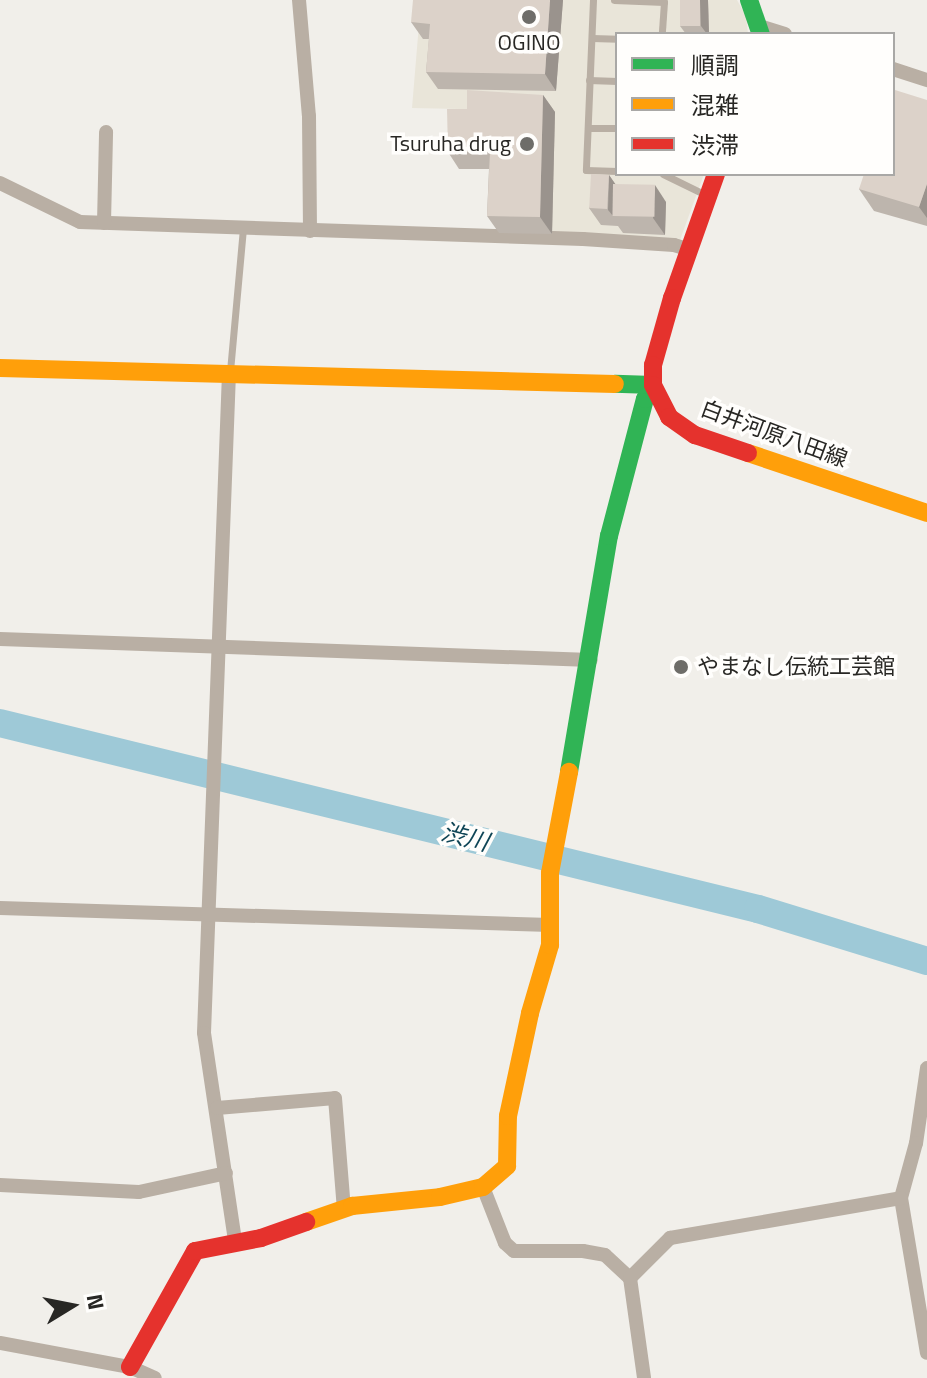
<!DOCTYPE html>
<meta charset="utf-8">
<style>
body{margin:0}
#map{position:relative;width:927px;height:1378px;overflow:hidden;background:#f1efea;font-family:"Titillium Web","Noto Sans JP",sans-serif}
div>[style]{position:absolute}
[style*='--x']{left:calc(var(--x)*1px);top:calc(var(--y)*1px);width:calc(var(--w)*1px);rotate:calc(var(--a)*1deg)}
.built>*{inset:0;background:#e9e5d9}
.river>*{height:28px;margin:-14px;padding:0 14px;transform-origin:14px;border-radius:14px;background:#9ec9d7}
.lane>*{height:7px;margin:-3.5px;padding:0 3.5px;transform-origin:3.5px;border-radius:3.5px;background:#b9afa4}
.street>*{height:14px;margin:-7px;padding:0 7px;transform-origin:7px;border-radius:7px;background:#b9afa4}
.fast>*{height:18px;margin:-9px;padding:0 9px;transform-origin:9px;border-radius:9px;background:#30b455}
.slow>*{height:18px;margin:-9px;padding:0 9px;transform-origin:9px;border-radius:9px;background:#ff9f0a}
.jam>*{height:18px;margin:-9px;padding:0 9px;transform-origin:9px;border-radius:9px;background:#e5322d}
.wall>*{inset:0;background:#bdb5ad}
.shaded-wall>*{inset:0;background:#9a938d}
.building>*{inset:0;background:#dcd2c9;transform-origin:0 0}
.dots>*{width:22px;height:22px;translate:-50% -50%;box-sizing:border-box;border:4px solid #fffefc;border-radius:50%}
span{translate:-50% -50%;white-space:nowrap;text-align:center;line-height:1.15;-webkit-text-stroke:7px #fffefc;paint-order:stroke}
.poi-label{font-size:22px;color:#282724}
.right{translate:-100% -50%;text-align:right}
.left{translate:0 -50%;text-align:left}
.street-label{font-size:22px;color:#282724}
.water-label{font-size:24px;color:#0f4556;font-style:italic}
.legend{position:absolute;left:615px;top:32px;width:280px;height:144px;box-sizing:border-box;background:#fffefc;border:2px solid #a9a8a6;margin:0;padding:10px 14px;list-style:none;font-size:24px;color:#282724}
.legend li{display:flex;align-items:center;gap:16px;height:40px}
.legend b{width:40px;border:2px solid #a9a8a6}
.north{position:absolute;left:32px;top:1266px;width:80px;height:80px;-webkit-text-stroke:6px #fffefc;paint-order:stroke;rotate:80deg;font-size:22px;font-weight:700;line-height:32px;text-align:center;color:#282724}
.north::after{content:'';display:block;margin:auto;width:28px;height:36px;background:#282724;clip-path:polygon(50% 0,100% 100%,50% 72%,0 100%)}
</style>
<div id="map">
<div class="built">
<div style="clip-path:polygon(421px 0,737px 0,746px 16px,748px 34px,617px 34px,617px 174px,704px 174px,680px 240px,552px 234px,501px 169px,459px 169px,460px 109px,412px 108px)"></div>
</div>
<div class="river">
<div style="--x:0;--y:723;--w:780;--a:13.79"></div>
<div style="--x:758;--y:909;--w:177;--a:17.1"></div>
</div>
<div class="lane">
<div style="--x:593;--y:0;--w:170;--a:92.4"></div>
<div style="--x:586;--y:170;--w:31;--a:2"></div>
<div style="--x:614;--y:0;--w:50;--a:2.3"></div>
<div style="--x:664;--y:2;--w:32;--a:94"></div>
<div style="--x:592;--y:38;--w:25;--a:2"></div>
<div style="--x:589;--y:80;--w:28;--a:2"></div>
<div style="--x:588;--y:128;--w:29;--a:0"></div>
<div style="--x:663;--y:174;--w:48;--a:26"></div>
<div style="--x:230;--y:371;--w:144;--a:-84.8"></div>
</div>
<div class="street">
<div style="--x:299;--y:0;--w:116;--a:85.1"></div>
<div style="--x:309;--y:116;--w:115;--a:89.5"></div>
<div style="--x:759;--y:26;--w:27;--a:17"></div>
<div style="--x:893;--y:69;--w:36;--a:18"></div>
<div style="--x:0;--y:183;--w:89;--a:26"></div>
<div style="--x:80;--y:222;--w:503;--a:1.94"></div>
<div style="--x:583;--y:239;--w:91;--a:3.8"></div>
<div style="--x:674;--y:245;--w:17;--a:17"></div>
<div style="--x:104;--y:223;--w:91;--a:-88.7"></div>
<div style="--x:229;--y:373;--w:660;--a:92.17"></div>
<div style="--x:204;--y:1033;--w:210;--a:81.5"></div>
<div style="--x:0;--y:639;--w:591;--a:2.04"></div>
<div style="--x:0;--y:908;--w:551;--a:1.77"></div>
<div style="--x:927;--y:1068;--w:76;--a:98.3"></div>
<div style="--x:916;--y:1143;--w:57;--a:105.3"></div>
<div style="--x:901;--y:1198;--w:157;--a:80.5"></div>
<div style="--x:217;--y:1108;--w:118;--a:-4.8"></div>
<div style="--x:335;--y:1098;--w:111;--a:85.4"></div>
<div style="--x:0;--y:1185;--w:139;--a:2.9"></div>
<div style="--x:139;--y:1192;--w:89;--a:-12.3"></div>
<div style="--x:483;--y:1187;--w:60;--a:68.6"></div>
<div style="--x:505;--y:1243;--w:12;--a:42"></div>
<div style="--x:514;--y:1251;--w:69;--a:0"></div>
<div style="--x:583;--y:1251;--w:22;--a:10"></div>
<div style="--x:605;--y:1255;--w:34;--a:43"></div>
<div style="--x:630;--y:1278;--w:101;--a:82"></div>
<div style="--x:630;--y:1278;--w:57;--a:-45"></div>
<div style="--x:670;--y:1238;--w:234;--a:-9.8"></div>
<div style="--x:0;--y:1343;--w:132;--a:10.5"></div>
<div style="--x:130;--y:1367;--w:27;--a:24"></div>
</div>
<div class="fast">
<div style="--x:749;--y:0;--w:36;--a:71"></div>
<div style="--x:569;--y:772;--w:239;--a:-80.4"></div>
<div style="--x:609;--y:536;--w:142;--a:-75.3"></div>
<div style="--x:645;--y:399;--w:16;--a:-60"></div>
<div style="--x:653;--y:385;--w:38;--a:-178"></div>
</div>
<div class="slow">
<div style="--x:0;--y:368;--w:615;--a:1.49"></div>
<div style="--x:748;--y:453;--w:189;--a:18.5"></div>
<div style="--x:306;--y:1222;--w:49;--a:-19.2"></div>
<div style="--x:352;--y:1206;--w:88;--a:-5.8"></div>
<div style="--x:440;--y:1197;--w:44;--a:-13.1"></div>
<div style="--x:483;--y:1187;--w:32;--a:-41"></div>
<div style="--x:507;--y:1166;--w:50;--a:-88.9"></div>
<div style="--x:508;--y:1116;--w:105;--a:-77.9"></div>
<div style="--x:530;--y:1013;--w:71;--a:-73.6"></div>
<div style="--x:550;--y:945;--w:72;--a:-90"></div>
<div style="--x:550;--y:873;--w:103;--a:-79.3"></div>
</div>
<div class="jam">
<div style="--x:716;--y:174;--w:132;--a:109.5"></div>
<div style="--x:672;--y:298;--w:70;--a:105.8"></div>
<div style="--x:653;--y:365;--w:20;--a:90"></div>
<div style="--x:653;--y:385;--w:36;--a:63"></div>
<div style="--x:669;--y:417;--w:32;--a:35"></div>
<div style="--x:695;--y:435;--w:56;--a:18.8"></div>
<div style="--x:130;--y:1367;--w:133;--a:-60.7"></div>
<div style="--x:195;--y:1251;--w:67;--a:-11.1"></div>
<div style="--x:261;--y:1238;--w:48;--a:-19.6"></div>
</div>
<div class="wall">
<div style="clip-path:polygon(563px 0,556px 91px,438px 89px,426px 72px,429px 39px,423px 39px,411px 22px)"></div>
<div style="clip-path:polygon(680px 0,708px 0,709px 34px,686px 34px,680px 26px)"></div>
<div style="clip-path:polygon(543px 95px,555px 112px,552px 234px,499px 233px,487px 216px,489px 169px,459px 169px,448px 152px,467px 109px)"></div>
<div style="clip-path:polygon(927px 100px,927px 226px,874px 211px,859px 189px)"></div>
<div style="clip-path:polygon(609px 175px,615px 184px,666px 202px,665px 235px,623px 233px,618px 226px,601px 225px,589px 208px)"></div>
</div>
<div class="shaded-wall">
<div style="clip-path:polygon(550px 0,563px 0,556px 91px,545px 74px)"></div>
<div style="clip-path:polygon(700px 0,708px 0,709px 34px,707px 34px,701px 26px)"></div>
<div style="clip-path:polygon(543px 95px,555px 112px,552px 234px,540px 217px)"></div>
<div style="clip-path:polygon(609px 175px,621px 192px,613px 216px,608px 210px)"></div>
<div style="clip-path:polygon(927px 184px,927px 218px,919px 207px)"></div>
<div style="clip-path:polygon(655px 185px,666px 202px,665px 235px,653px 218px)"></div>
</div>
<div class="building">
<div style="clip-path:polygon(413px 0,550px 0,545px 74px,426px 72px,430px 24px,411px 22px)"></div>
<div style="left:680px;top:0;width:20px;height:26px"></div>
<div style="clip-path:polygon(467px 90px,543px 95px,540px 217px,487px 216px,490px 152px,448px 152px,447px 109px,467px 109px)"></div>
<div style="clip-path:polygon(895px 90px,927px 100px,927px 184px,919px 207px,859px 189px,864px 174px,893px 174px,893px 96px)"></div>
<div style="left:591px;top:174px;width:18px;height:34px;rotate:3deg"></div>
<div style="left:613px;top:184px;width:42px;height:32px;rotate:1deg"></div>
</div>
<div class="dots">
<div style="left:529px;top:17px;background:#6e6d69"></div>
<div style="left:527px;top:144px;background:#6e6d69"></div>
<div style="left:681px;top:667px;background:#6e6d69"></div>
</div>
<div class="poi-label">
<span style="left:529px;top:43px">OGINO</span>
<span class="right" style="left:511px;top:144px">Tsuruha drug</span>
<span class="left" style="left:697px;top:667px">やまなし伝統工芸館</span>
</div>
<div class="street-label">
<span style="left:774px;top:434px;rotate:20deg">白井河原八田線</span>
</div>
<div class="water-label">
<span style="left:465px;top:837px;rotate:14deg">渋川</span>
</div>
<ul class="legend">
<li><b style="height:10px;background:#30b455"></b>順調</li>
<li><b style="height:10px;background:#ff9f0a"></b>混雑</li>
<li><b style="height:10px;background:#e5322d"></b>渋滞</li>
</ul>
<div class="north">N</div>
</div>
